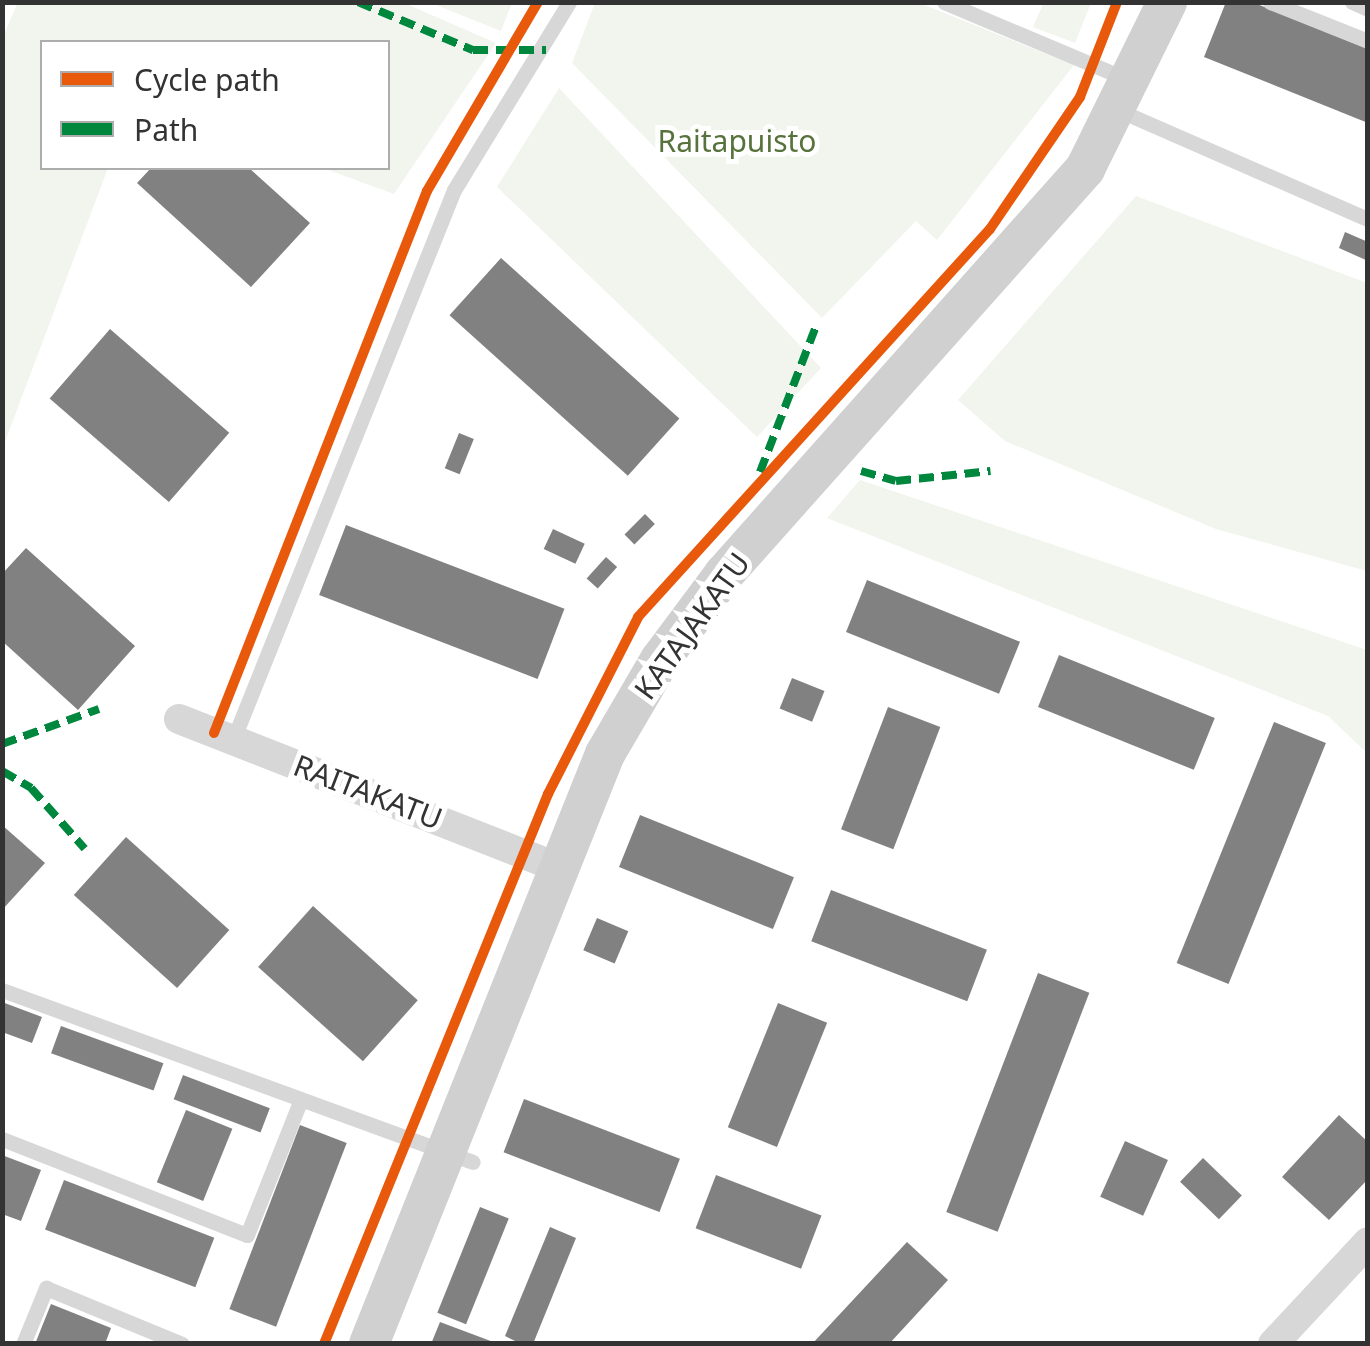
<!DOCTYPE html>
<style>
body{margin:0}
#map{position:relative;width:1370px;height:1346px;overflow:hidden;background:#fff;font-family:"Noto Sans",sans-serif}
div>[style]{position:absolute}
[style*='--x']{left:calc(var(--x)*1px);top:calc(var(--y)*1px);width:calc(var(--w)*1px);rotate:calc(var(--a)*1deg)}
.green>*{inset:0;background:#f1f5ed}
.building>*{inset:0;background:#818181;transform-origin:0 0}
.lane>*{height:15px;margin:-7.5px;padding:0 7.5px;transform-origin:7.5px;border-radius:7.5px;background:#d7d7d7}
.street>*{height:30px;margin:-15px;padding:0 15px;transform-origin:15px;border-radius:15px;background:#d7d7d7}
.secondary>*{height:40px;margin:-20px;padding:0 20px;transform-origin:20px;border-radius:20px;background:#d0d0d0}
.quiet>*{height:8px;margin-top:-4px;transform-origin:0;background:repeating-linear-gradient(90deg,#00873e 0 15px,transparent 0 23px)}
.cycleway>*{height:10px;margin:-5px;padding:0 5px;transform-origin:5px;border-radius:5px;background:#e8590c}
span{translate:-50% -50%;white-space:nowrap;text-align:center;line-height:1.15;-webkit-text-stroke:10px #fff;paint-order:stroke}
.park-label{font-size:30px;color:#58723c}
.street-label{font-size:30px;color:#333}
.frame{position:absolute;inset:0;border:5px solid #333;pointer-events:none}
.legend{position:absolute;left:40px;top:40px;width:350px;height:130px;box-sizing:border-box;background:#fff;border:2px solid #adadad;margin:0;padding:12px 18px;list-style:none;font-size:30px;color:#333}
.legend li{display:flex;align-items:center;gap:20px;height:50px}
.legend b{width:50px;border:2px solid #adadad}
</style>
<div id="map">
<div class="green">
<div style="clip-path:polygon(18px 2px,404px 3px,496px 43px,394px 194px,323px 168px,388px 168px,388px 42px,42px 42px,42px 168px,108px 168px,3px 447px,2px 39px)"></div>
<div style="clip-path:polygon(917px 2px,1074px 65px,937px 240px,916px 221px,822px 318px,572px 63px,595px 3px)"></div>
<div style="clip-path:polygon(1044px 2px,1091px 3px,1075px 43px,1033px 27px)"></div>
<div style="clip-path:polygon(431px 3px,512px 2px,512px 3px,501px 31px)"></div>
<div style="clip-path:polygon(559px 88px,821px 368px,757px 437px,497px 187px)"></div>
<div style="clip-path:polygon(1136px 196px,1367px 283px,1367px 571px,1216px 529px,1005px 441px,958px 400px)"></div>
<div style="clip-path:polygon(860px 480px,1367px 650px,1367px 753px,1328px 716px,827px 518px)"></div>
</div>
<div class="building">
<div style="clip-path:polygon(1226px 2px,1252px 2px,1368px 49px,1368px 123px,1204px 57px)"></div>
<div style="clip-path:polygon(151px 168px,249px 168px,310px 223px,251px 287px,137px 183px)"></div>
<div style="clip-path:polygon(1345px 232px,1368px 242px,1368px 261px,1339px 248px)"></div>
<div style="left:501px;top:258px;width:240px;height:77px;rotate:42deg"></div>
<div style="left:110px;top:329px;width:158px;height:92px;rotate:41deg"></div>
<div style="left:459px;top:433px;width:16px;height:38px;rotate:22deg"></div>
<div style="left:645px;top:514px;width:14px;height:29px;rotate:45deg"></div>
<div style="left:346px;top:525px;width:234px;height:75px;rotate:21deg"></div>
<div style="left:553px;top:529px;width:35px;height:22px;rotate:25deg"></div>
<div style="clip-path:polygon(26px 548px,135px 646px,78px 710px,2px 641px,2px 574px)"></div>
<div style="left:606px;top:557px;width:15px;height:29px;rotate:42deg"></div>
<div style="left:867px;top:580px;width:165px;height:56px;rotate:22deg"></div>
<div style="left:1059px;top:655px;width:168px;height:56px;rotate:22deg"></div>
<div style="left:792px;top:678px;width:35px;height:33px;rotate:22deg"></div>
<div style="left:888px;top:707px;width:56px;height:131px;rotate:21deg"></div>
<div style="left:1274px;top:722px;width:56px;height:260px;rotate:22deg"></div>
<div style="left:640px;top:815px;width:166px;height:56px;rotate:22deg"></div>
<div style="clip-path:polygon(2px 825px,45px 863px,2px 910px)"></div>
<div style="left:126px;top:837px;width:139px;height:78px;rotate:42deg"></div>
<div style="left:831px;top:890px;width:167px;height:55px;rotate:21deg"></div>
<div style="left:313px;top:906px;width:141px;height:82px;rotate:42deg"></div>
<div style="left:597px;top:918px;width:34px;height:35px;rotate:23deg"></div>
<div style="left:1038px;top:973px;width:55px;height:256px;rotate:21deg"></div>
<div style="clip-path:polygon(2px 1002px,42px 1017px,32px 1043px,2px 1032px)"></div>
<div style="left:778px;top:1003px;width:53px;height:134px;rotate:22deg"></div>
<div style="left:61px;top:1026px;width:109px;height:29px;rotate:20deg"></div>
<div style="left:183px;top:1075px;width:93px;height:26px;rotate:21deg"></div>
<div style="left:524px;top:1099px;width:167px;height:57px;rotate:21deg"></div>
<div style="left:186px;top:1110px;width:50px;height:78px;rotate:22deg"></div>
<div style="clip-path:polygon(1339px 1115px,1368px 1142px,1368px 1179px,1329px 1220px,1282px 1177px)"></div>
<div style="left:300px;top:1125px;width:50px;height:197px;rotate:21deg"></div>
<div style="left:1125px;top:1141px;width:47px;height:61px;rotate:24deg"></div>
<div style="clip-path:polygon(2px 1155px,41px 1170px,21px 1221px,2px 1214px)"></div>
<div style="left:1203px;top:1158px;width:54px;height:33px;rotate:44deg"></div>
<div style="left:716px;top:1175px;width:113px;height:57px;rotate:21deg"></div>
<div style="left:64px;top:1180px;width:161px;height:53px;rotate:21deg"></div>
<div style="left:480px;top:1207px;width:31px;height:114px;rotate:22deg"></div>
<div style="clip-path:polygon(550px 1227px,576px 1238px,533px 1344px,521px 1344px,505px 1336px)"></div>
<div style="clip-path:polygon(907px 1242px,948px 1280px,889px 1344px,812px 1344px)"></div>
<div style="clip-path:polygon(51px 1304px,111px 1328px,105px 1344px,35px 1344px)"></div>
<div style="clip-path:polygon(440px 1322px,496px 1343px,496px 1344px,431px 1344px)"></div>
</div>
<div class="lane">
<div style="--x:944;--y:2;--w:201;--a:22.9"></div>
<div style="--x:1270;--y:2;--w:105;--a:21.7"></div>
<div style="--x:1352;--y:2;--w:17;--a:24"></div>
<div style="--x:1118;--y:110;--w:273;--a:23.6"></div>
<div style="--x:233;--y:740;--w:593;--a:-68.11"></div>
<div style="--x:454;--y:190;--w:220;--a:-58.5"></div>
<div style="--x:2;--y:990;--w:501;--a:20.06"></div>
<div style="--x:2;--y:1139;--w:263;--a:21.4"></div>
<div style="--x:247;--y:1235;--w:146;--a:-68.3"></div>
<div style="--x:23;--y:1344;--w:61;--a:-67.7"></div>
<div style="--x:46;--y:1288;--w:147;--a:22.4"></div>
</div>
<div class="street">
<div style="--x:179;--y:719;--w:406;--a:21.4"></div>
<div style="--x:1273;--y:1344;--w:139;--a:-47"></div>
</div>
<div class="secondary">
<div style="--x:369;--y:1344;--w:635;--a:-68.2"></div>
<div style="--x:605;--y:754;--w:109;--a:-59.7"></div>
<div style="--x:660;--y:660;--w:107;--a:-53.3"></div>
<div style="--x:724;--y:574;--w:543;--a:-48.29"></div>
<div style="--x:1085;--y:169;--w:186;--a:-63.8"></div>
</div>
<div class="quiet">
<div style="--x:358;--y:2;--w:125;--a:22.7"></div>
<div style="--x:473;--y:50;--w:73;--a:0"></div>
<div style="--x:861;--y:471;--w:36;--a:16"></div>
<div style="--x:896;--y:481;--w:95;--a:-6.1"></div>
<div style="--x:760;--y:472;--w:156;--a:-69"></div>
<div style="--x:2;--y:744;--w:103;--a:-19.8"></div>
<div style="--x:2;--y:771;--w:34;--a:30"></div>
<div style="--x:31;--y:788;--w:81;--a:48.5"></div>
</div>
<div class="cycleway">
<div style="--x:214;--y:733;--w:582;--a:-68.55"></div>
<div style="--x:427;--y:191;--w:219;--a:-59.6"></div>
<div style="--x:324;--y:1344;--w:594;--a:-67.84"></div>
<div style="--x:548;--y:794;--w:199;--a:-63"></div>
<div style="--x:638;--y:617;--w:524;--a:-47.79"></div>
<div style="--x:990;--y:229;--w:160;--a:-55.7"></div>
<div style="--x:1080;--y:97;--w:102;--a:-68.7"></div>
</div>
<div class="park-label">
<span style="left:737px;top:141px">Raitapuisto</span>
</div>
<div class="street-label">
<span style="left:692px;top:626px;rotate:-54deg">KATAJAKATU</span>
<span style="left:368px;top:792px;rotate:21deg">RAITAKATU</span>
</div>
<div class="frame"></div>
<ul class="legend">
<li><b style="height:12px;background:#e8590c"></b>Cycle path</li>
<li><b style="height:12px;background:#00873e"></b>Path</li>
</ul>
</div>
